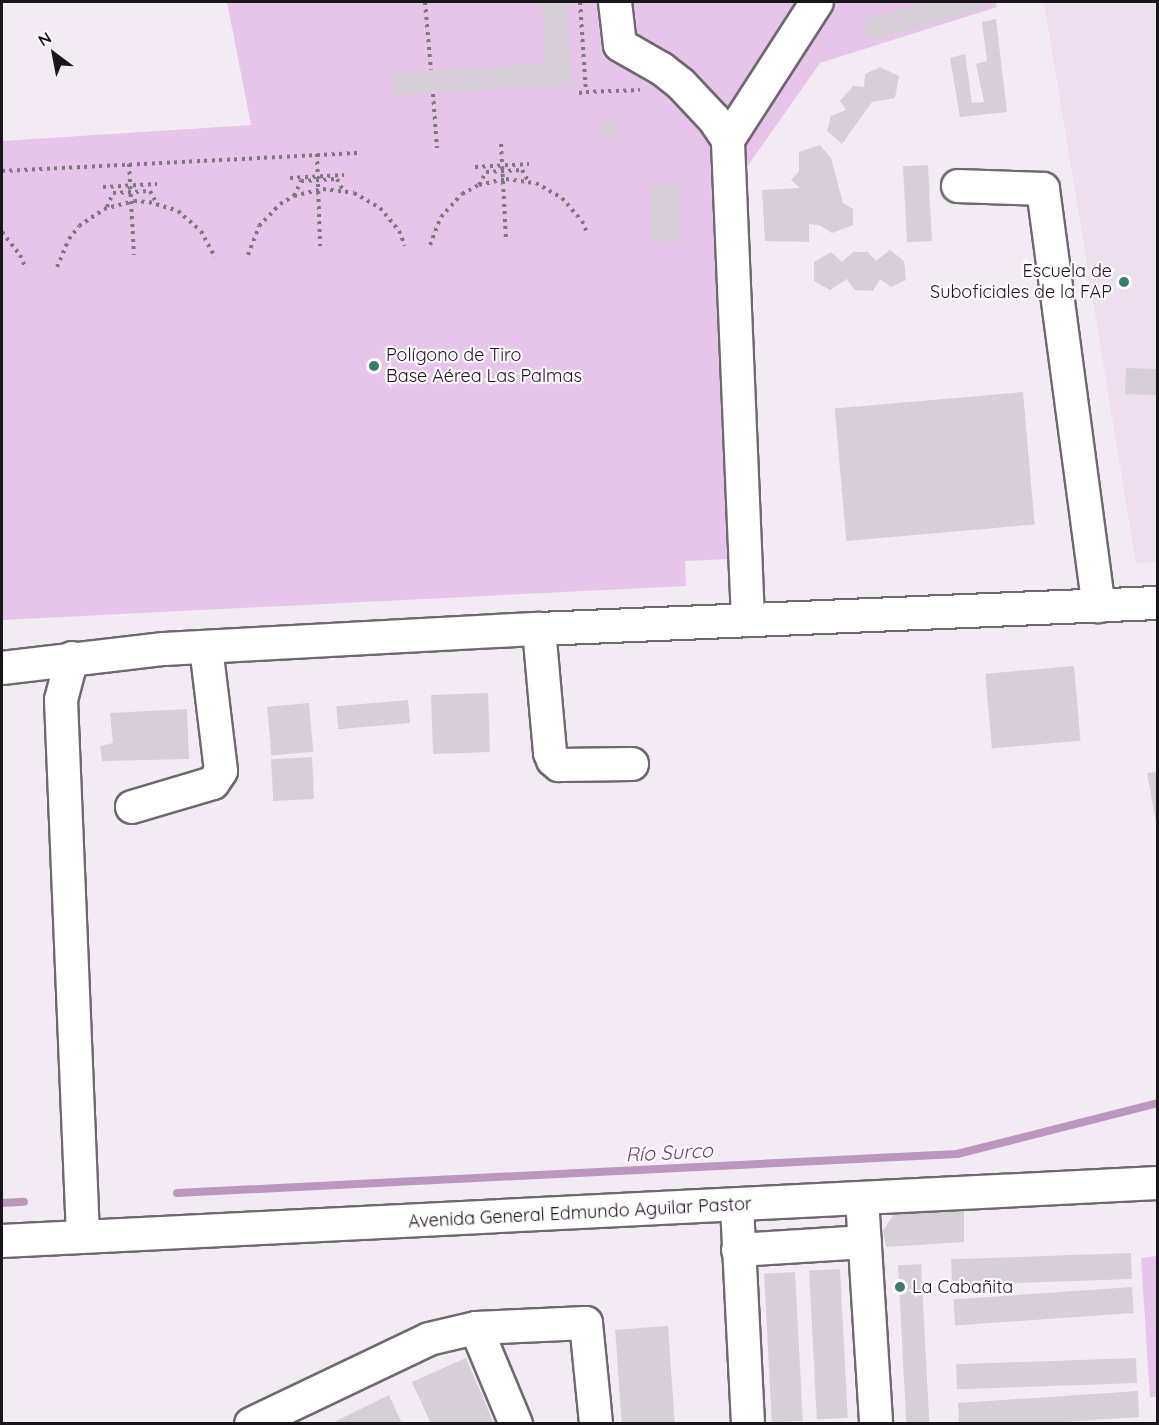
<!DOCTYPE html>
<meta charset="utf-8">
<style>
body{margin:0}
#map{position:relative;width:1159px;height:1425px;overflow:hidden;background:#f3ebf3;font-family:Quicksand,sans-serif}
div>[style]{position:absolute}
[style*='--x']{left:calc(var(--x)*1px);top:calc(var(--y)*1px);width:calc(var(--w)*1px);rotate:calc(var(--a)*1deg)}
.built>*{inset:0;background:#eddfee}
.green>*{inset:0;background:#e7c4e9}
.stream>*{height:8px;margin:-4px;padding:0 4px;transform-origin:4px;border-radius:4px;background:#bc96bf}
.building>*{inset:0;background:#d7cfd8;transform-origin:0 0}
.path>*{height:4px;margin-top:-2px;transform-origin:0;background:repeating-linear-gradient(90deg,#7d787d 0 3px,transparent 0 7.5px)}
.roads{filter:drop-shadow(2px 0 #6f6870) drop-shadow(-2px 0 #6f6870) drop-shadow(0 2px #6f6870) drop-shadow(0 -2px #6f6870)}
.minor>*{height:32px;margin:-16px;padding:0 16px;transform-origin:16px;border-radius:16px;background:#fff}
.dots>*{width:16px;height:16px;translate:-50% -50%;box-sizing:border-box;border:3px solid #fef9fe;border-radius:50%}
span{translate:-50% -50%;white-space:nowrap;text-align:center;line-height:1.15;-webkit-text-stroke:4.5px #fef9fe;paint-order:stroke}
.poi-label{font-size:18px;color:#191619}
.right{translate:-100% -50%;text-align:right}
.left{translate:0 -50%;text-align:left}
.street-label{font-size:18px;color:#191619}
.water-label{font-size:20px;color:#6e3d72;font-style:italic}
.frame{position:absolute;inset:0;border:3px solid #191619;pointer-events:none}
.north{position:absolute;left:24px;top:24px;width:60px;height:60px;-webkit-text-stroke:4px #fef9fe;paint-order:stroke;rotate:328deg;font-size:16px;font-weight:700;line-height:24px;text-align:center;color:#191619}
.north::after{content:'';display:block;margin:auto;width:21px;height:27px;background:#191619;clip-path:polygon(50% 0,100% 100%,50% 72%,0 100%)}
</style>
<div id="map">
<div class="built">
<div style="clip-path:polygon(1044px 2px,1157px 2px,1157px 562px,1136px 563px)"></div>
</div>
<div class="green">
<div style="clip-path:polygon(227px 2px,996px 2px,997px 7px,820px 63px,742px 174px,751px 558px,685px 561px,686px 586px,2px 620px,2px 141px,251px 125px)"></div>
<div style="clip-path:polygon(1157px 1256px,1157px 1397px,1150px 1397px,1141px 1258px)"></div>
</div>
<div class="stream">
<div style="--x:177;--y:1193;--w:781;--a:-2.86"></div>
<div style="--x:957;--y:1154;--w:207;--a:-14.2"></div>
<div style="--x:2;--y:1203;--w:22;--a:-3"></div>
</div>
<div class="building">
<div style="clip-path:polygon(542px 2px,568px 2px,572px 86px,393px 95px,392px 72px,545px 64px)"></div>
<div style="clip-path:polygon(929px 2px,984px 2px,986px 8px,869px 41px,864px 20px)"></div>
<div style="clip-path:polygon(996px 19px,1007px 112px,960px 117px,950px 58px,965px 54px,972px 103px,984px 102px,976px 64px,987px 61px,982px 22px)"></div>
<div style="clip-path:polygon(880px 67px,899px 76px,895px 98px,872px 102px,842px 144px,827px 131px,831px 116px,846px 110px,840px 101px,853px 86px,864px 87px,865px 74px)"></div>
<div style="left:601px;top:122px;width:15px;height:18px"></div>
<div style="clip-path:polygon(820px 145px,831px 158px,843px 203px,853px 209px,853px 225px,832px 233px,819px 225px,809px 224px,809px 242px,765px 241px,762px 190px,800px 188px,791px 180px,799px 171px,799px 152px)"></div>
<div style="left:928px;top:165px;width:76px;height:25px;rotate:87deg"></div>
<div style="left:679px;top:184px;width:57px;height:29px;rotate:88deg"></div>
<div style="clip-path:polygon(890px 250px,904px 261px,906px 280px,891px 287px,880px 279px,873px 291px,855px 290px,847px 279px,830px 290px,814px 281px,814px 262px,831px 252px,842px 262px,853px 252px,868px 252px,876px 261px)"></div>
<div style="left:1126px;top:368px;width:32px;height:26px;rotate:2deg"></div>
<div style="left:1023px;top:392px;width:133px;height:189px;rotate:85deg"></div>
<div style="left:1074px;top:666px;width:75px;height:89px;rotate:85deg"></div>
<div style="left:488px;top:693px;width:59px;height:57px;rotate:88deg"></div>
<div style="left:408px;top:700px;width:23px;height:72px;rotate:85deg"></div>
<div style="left:309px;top:703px;width:49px;height:42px;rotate:85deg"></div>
<div style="clip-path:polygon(187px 709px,189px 759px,102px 761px,100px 746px,113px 743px,110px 713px)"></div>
<div style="left:312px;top:757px;width:42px;height:41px;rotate:87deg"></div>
<div style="clip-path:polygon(1158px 772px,1158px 822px,1156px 822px,1147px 773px)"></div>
<div style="clip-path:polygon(964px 1211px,964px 1242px,886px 1247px,883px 1231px,894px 1214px)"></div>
<div style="left:1131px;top:1253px;width:26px;height:180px;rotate:88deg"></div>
<div style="left:921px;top:1264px;width:160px;height:23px;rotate:87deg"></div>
<div style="left:840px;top:1269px;width:149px;height:31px;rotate:87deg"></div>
<div style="left:795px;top:1272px;width:149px;height:31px;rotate:87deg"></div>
<div style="left:1132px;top:1287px;width:26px;height:179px;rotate:86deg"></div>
<div style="left:668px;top:1326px;width:98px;height:53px;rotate:86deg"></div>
<div style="clip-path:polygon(466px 1358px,494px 1424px,431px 1424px,412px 1382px)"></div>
<div style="left:1136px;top:1358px;width:25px;height:180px;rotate:88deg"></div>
<div style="clip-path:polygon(1138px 1391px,1139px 1417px,1035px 1424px,959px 1424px,958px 1403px)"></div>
<div style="clip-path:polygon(389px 1395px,402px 1424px,330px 1424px)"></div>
</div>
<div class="path">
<div style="--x:425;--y:2;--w:68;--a:85"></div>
<div style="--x:580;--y:2;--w:90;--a:86.2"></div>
<div style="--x:586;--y:92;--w:54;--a:-2.1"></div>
<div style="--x:579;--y:93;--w:7;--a:-8"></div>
<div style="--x:433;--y:94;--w:54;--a:85.8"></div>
<div style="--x:501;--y:144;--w:94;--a:87"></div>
<div style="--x:317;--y:154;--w:92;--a:88.1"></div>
<div style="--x:129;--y:164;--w:91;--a:86.9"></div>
<div style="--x:475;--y:167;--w:54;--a:-3.2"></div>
<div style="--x:2;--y:171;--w:356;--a:-2.9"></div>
<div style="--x:290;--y:178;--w:54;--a:-3.2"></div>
<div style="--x:479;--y:185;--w:15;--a:-62"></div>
<div style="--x:486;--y:172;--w:36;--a:-3"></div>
<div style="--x:522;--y:170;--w:13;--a:61"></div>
<div style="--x:103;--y:187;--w:54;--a:-3.2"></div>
<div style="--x:294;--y:196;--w:17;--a:-65"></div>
<div style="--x:301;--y:181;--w:36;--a:-3"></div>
<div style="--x:337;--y:179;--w:13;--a:61"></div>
<div style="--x:107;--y:207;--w:15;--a:-67"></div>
<div style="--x:113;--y:193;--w:37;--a:-3"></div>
<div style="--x:150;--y:191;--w:15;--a:62"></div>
<div style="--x:2;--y:232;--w:29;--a:52"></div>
<div style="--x:20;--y:255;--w:15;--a:67"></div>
<div style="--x:430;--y:245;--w:30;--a:-69"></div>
<div style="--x:441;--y:217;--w:31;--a:-48"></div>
<div style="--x:462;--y:194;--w:19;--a:-28"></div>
<div style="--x:479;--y:185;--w:28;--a:-13"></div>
<div style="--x:506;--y:179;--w:30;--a:8"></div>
<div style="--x:536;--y:183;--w:30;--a:30"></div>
<div style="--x:562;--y:198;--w:30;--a:49"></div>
<div style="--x:582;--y:221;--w:15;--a:67"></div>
<div style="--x:248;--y:255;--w:31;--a:-69"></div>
<div style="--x:259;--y:226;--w:30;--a:-46"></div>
<div style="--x:280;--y:204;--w:16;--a:-30"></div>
<div style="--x:294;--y:196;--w:30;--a:-14"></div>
<div style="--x:323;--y:189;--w:31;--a:7"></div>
<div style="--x:354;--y:193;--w:30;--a:30"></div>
<div style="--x:380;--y:208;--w:30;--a:50"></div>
<div style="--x:399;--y:231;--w:16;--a:68"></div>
<div style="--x:57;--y:267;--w:30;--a:-67"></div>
<div style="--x:69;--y:239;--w:16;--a:-52"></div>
<div style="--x:79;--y:226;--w:30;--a:-34"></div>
<div style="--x:104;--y:209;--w:31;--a:-15"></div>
<div style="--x:134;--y:201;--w:15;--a:4"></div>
<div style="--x:149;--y:202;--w:30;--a:17"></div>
<div style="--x:178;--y:211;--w:30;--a:41"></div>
<div style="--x:201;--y:231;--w:30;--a:62"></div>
</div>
<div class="roads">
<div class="minor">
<div style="--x:615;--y:2;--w:43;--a:83.4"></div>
<div style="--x:620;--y:45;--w:48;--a:29.7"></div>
<div style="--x:662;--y:69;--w:24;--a:38"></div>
<div style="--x:681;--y:84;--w:48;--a:46.7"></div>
<div style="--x:714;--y:119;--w:25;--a:56"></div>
<div style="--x:958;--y:186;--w:85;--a:2"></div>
<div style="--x:1043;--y:189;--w:421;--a:82.4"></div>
<div style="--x:748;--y:620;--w:480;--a:-92.4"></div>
<div style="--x:728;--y:140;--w:164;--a:-57.2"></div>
<div style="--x:539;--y:629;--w:124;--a:84.9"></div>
<div style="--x:550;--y:753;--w:8;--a:67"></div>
<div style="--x:553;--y:760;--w:8;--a:40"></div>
<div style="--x:559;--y:765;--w:73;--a:-0.8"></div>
<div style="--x:72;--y:658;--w:43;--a:104.7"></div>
<div style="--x:61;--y:700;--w:537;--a:87.65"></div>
<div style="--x:2;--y:668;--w:163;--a:-6.7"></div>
<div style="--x:164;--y:649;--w:376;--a:-3.1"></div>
<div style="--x:539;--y:629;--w:620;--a:-2.41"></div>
<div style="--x:132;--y:807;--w:84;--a:-16.5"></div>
<div style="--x:213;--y:783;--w:14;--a:-56"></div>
<div style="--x:221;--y:771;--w:125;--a:-96.9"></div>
<div style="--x:862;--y:1199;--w:225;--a:86.4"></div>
<div style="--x:737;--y:1206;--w:218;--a:87.1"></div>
<div style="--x:2;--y:1241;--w:1157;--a:-2.87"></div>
<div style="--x:738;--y:1250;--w:127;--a:-3.6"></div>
<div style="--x:476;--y:1328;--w:104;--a:67.4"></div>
<div style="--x:251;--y:1424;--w:197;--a:-25.5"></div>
<div style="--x:429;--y:1339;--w:48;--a:-13.2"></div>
<div style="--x:476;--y:1328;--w:110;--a:-2.6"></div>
<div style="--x:586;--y:1323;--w:101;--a:84.3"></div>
</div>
</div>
<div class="dots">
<div style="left:1124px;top:282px;background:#3b7c6b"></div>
<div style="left:374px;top:366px;background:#3b7c6b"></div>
<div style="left:900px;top:1287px;background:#3b7c6b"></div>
</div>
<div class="poi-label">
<span class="right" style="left:1112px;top:282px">Escuela de<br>Suboficiales de la FAP</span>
<span class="left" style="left:386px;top:366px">Polígono de Tiro<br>Base Aérea Las Palmas</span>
<span class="left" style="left:912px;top:1287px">La Cabañita</span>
</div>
<div class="street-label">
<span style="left:580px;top:1213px;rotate:-3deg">Avenida General Edmundo Aguilar Pastor</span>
</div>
<div class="water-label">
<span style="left:669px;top:1152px;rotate:-3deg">Río Surco</span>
</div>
<div class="frame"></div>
<div class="north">N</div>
</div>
